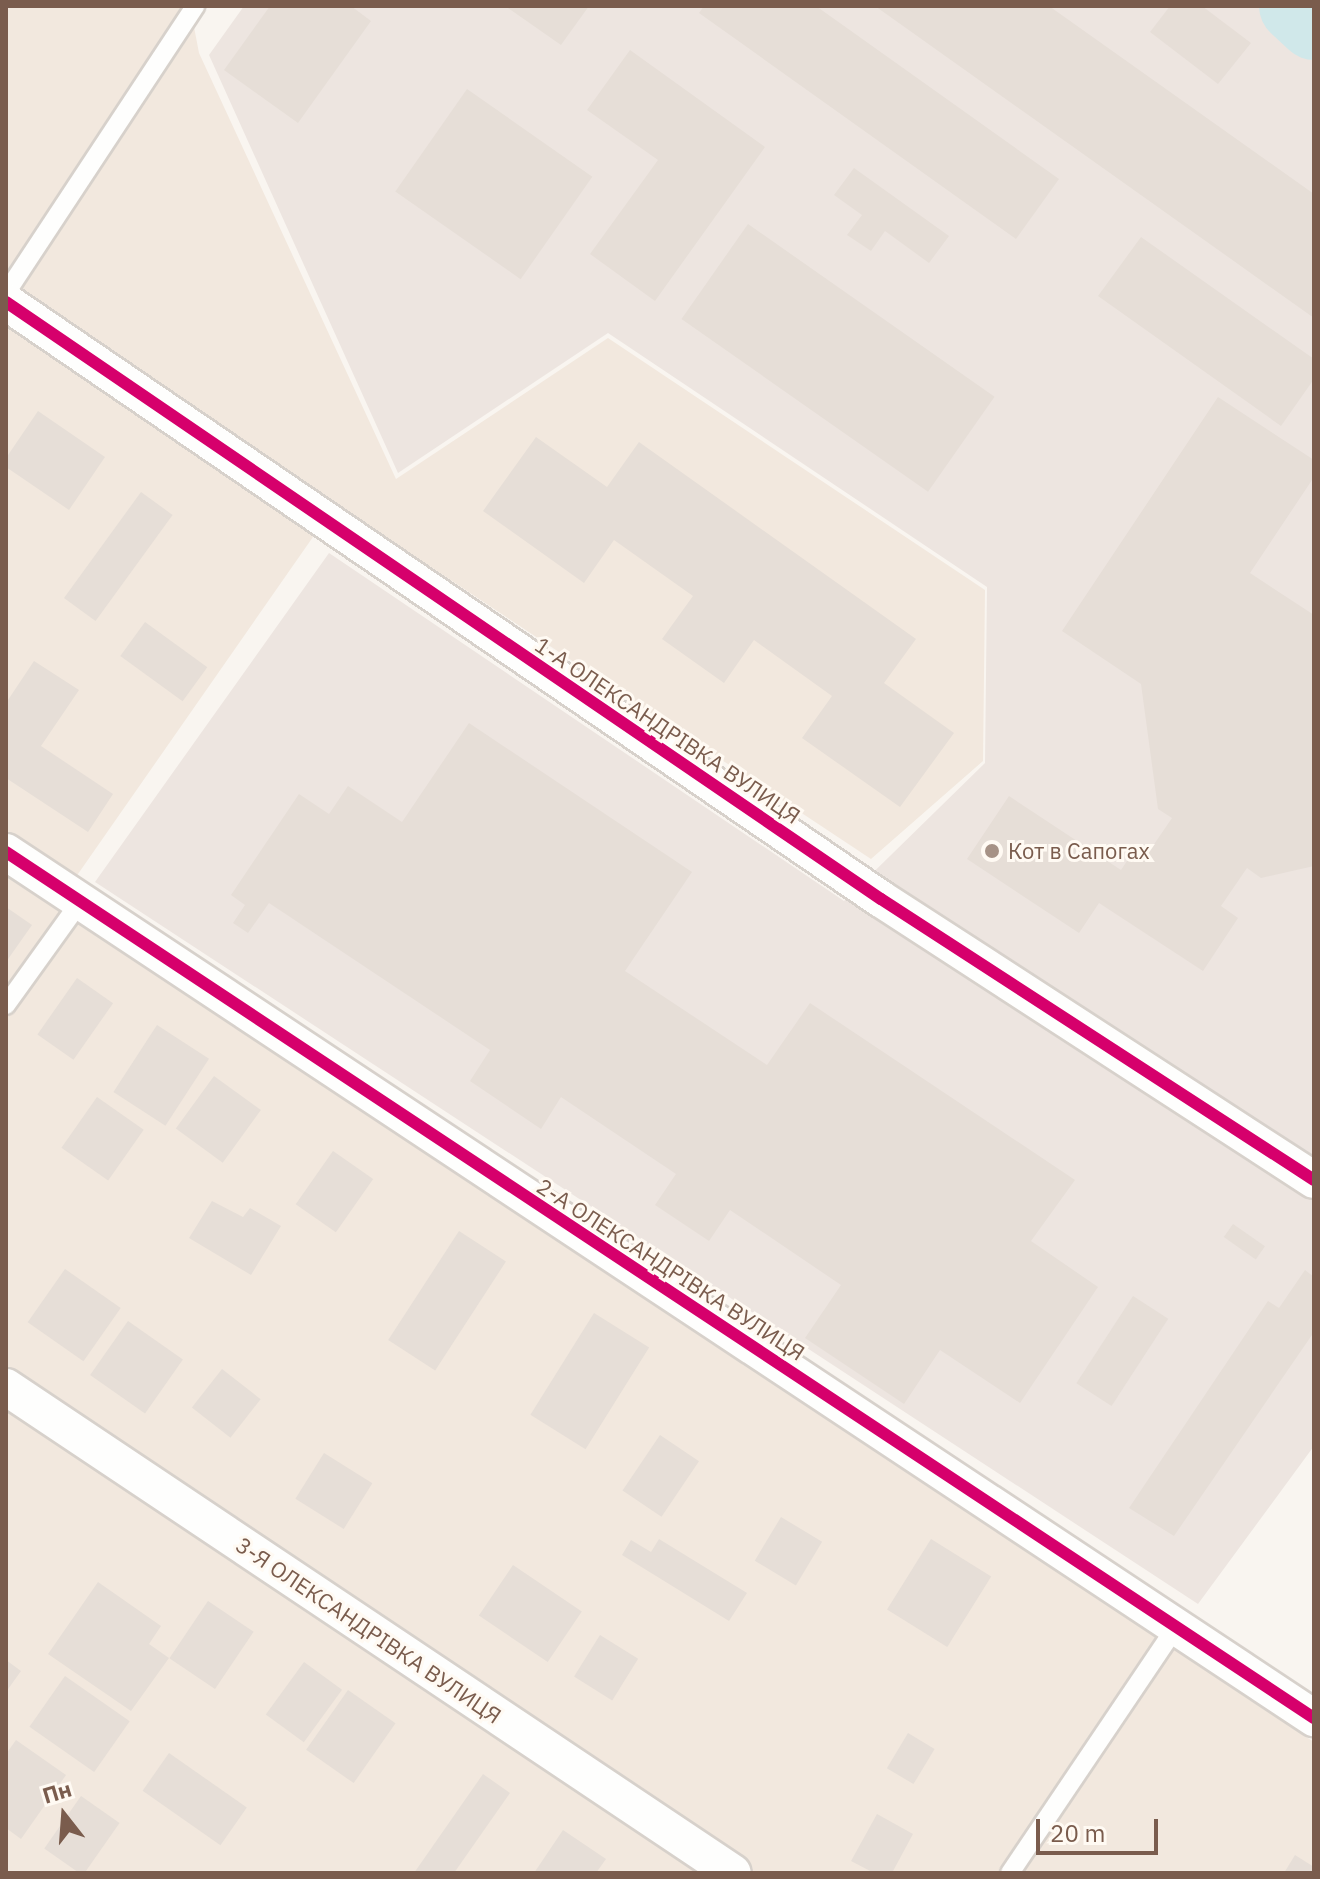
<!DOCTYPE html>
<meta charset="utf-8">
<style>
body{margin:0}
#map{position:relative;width:1320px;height:1879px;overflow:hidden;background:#f9f5f0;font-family:"IBM Plex Sans",sans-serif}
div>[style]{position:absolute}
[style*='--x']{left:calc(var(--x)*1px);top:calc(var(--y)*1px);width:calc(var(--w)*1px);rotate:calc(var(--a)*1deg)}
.residential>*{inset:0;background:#f2e8de}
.industrial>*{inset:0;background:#ede5e0}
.river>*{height:74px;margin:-37px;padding:0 37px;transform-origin:37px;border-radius:37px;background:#d0e8ea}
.building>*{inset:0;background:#e6ded7;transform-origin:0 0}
.roads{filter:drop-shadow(2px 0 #d7d1cb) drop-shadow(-2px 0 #d7d1cb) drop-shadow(0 2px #d7d1cb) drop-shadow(0 -2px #d7d1cb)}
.service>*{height:18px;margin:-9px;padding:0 9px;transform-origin:9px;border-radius:9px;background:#fefefd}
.minor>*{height:36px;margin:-18px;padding:0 18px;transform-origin:18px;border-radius:18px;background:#fefefd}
.cycleway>*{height:12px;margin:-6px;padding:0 6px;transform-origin:6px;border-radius:6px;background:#d6006c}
.dots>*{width:22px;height:22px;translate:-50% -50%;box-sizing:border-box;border:4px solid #fffaf3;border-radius:50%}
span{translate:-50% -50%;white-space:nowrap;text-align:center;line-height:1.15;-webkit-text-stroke:6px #fffaf3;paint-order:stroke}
.street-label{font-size:22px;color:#7a5c4d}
.poi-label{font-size:22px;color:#7a5c4d}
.left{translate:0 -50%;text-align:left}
.frame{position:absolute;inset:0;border:8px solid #7a5c4d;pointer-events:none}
.north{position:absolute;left:24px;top:1775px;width:80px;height:80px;-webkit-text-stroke:6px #fffaf3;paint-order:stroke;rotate:343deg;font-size:22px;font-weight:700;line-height:32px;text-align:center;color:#7a5c4d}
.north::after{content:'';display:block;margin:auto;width:28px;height:36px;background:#7a5c4d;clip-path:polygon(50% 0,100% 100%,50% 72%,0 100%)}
.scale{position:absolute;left:1036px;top:1819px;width:122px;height:36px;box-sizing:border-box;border:4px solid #7a5c4d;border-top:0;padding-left:10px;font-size:24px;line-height:28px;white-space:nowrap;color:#7a5c4d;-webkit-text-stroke:6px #fffaf3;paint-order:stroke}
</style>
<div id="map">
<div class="residential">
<div style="clip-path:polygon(6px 6px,190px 6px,199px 53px,396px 479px,608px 338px,985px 590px,983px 761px,871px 859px,336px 504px,55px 907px,1314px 1742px,1314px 1873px,6px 1873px)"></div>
</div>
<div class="industrial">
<div style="clip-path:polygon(244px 6px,1314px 6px,1314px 1446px,1198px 1604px,95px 882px,329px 553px,844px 901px,985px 763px,987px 587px,608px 333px,398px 473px,209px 55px)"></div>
</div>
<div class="river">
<div style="--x:1296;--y:6;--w:25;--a:43"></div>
</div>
<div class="building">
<div style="clip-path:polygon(270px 6px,351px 6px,371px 21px,298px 123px,224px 70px)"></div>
<div style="clip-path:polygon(505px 6px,589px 6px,561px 45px)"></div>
<div style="clip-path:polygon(704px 6px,816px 6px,1059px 179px,1016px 239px,699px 13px)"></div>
<div style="clip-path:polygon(875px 6px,1049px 6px,1314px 194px,1314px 318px)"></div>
<div style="clip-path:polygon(1170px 6px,1202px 6px,1251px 43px,1218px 84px,1150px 32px)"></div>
<div style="clip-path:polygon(630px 50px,765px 147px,655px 301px,590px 254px,658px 160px,587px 110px)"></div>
<div style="left:467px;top:89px;width:153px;height:125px;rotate:35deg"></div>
<div style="clip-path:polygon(854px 168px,949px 236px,929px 263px,885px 231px,871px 251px,847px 235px,862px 215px,834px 195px)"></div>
<div style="left:748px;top:224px;width:301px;height:116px;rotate:35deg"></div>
<div style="clip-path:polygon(1141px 237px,1314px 359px,1314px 379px,1281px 426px,1098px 296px)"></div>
<div style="clip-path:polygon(1218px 397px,1314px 460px,1314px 477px,1250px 573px,1314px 615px,1314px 866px,1261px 878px,1247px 868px,1221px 906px,1238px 918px,1203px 971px,1099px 903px,1079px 933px,967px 859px,1009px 796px,1121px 870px,1135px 849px,1146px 856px,1172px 818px,1158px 809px,1141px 684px,1062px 631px)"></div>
<div style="clip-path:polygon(38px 411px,105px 457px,69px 510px,6px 467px,6px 458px)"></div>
<div style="clip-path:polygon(536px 437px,607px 487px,639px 442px,916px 639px,884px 683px,954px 733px,900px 807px,802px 738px,832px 696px,754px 640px,724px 683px,662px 639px,693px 596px,614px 540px,584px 583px,483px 511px)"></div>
<div style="left:141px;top:492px;width:39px;height:131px;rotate:36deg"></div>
<div style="left:145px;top:622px;width:77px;height:42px;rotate:36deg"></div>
<div style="clip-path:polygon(34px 661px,79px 690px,41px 746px,113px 794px,88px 832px,6px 778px,6px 703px)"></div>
<div style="clip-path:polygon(469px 723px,692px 872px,625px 971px,767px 1065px,810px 1003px,1075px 1180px,1031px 1241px,1098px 1287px,1020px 1403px,940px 1350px,904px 1404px,805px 1338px,841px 1285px,730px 1210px,709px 1241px,655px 1205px,676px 1174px,561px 1097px,541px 1129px,470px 1081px,490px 1050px,269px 903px,248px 933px,233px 923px,245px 905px,231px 895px,299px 794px,329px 814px,348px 786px,402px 822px)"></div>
<div style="clip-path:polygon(6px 907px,32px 925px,6px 962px)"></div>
<div style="left:77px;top:978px;width:44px;height:69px;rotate:35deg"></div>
<div style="left:157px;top:1025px;width:62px;height:80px;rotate:33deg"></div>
<div style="left:214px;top:1076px;width:58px;height:65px;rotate:36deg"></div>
<div style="left:97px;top:1097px;width:57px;height:62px;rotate:35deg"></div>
<div style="left:333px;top:1151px;width:49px;height:65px;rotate:35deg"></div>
<div style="clip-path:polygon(212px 1201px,243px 1217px,250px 1208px,281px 1226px,251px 1275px,189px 1238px)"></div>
<div style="left:1233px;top:1224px;width:39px;height:16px;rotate:35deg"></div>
<div style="left:459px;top:1231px;width:56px;height:130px;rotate:33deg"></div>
<div style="left:65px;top:1269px;width:68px;height:65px;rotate:35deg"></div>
<div style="clip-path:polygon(1305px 1270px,1314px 1277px,1314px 1332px,1174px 1536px,1129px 1508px,1268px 1301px,1279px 1308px)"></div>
<div style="left:1133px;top:1296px;width:42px;height:104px;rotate:33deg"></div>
<div style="left:594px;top:1313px;width:65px;height:120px;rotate:32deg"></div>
<div style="left:128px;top:1321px;width:67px;height:66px;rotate:35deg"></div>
<div style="left:222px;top:1369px;width:49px;height:49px;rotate:38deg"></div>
<div style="left:660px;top:1435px;width:47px;height:67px;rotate:34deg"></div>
<div style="left:324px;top:1453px;width:57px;height:54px;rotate:32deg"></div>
<div style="left:781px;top:1517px;width:48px;height:51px;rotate:31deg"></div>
<div style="clip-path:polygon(659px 1539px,747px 1593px,729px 1621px,622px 1555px,631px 1540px,651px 1552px)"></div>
<div style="left:931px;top:1539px;width:71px;height:83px;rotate:32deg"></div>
<div style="left:513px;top:1565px;width:83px;height:61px;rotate:34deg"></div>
<div style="clip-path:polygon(98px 1582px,161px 1626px,149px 1644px,169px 1658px,131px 1711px,48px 1654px)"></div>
<div style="left:208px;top:1601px;width:55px;height:69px;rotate:34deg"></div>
<div style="left:600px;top:1635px;width:45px;height:49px;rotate:32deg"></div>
<div style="clip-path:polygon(6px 1660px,21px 1671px,6px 1692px)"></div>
<div style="left:304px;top:1662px;width:47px;height:65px;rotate:36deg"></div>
<div style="left:65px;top:1676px;width:79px;height:62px;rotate:35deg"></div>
<div style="left:348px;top:1690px;width:58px;height:73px;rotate:35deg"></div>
<div style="left:908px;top:1733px;width:31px;height:41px;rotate:31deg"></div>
<div style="clip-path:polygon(16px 1740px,66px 1775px,21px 1839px,6px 1828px,6px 1754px)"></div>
<div style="left:169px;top:1753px;width:95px;height:46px;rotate:35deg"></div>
<div style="clip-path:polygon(483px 1774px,510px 1793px,454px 1873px,414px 1873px)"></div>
<div style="left:81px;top:1796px;width:47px;height:64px;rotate:35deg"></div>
<div style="clip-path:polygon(877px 1814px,913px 1834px,892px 1873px,874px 1873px,851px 1861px)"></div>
<div style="clip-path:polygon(563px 1830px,606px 1859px,596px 1873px,534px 1873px)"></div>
<div style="clip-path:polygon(1295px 1855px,1314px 1867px,1314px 1873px,1284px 1873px)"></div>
</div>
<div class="roads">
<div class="service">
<div style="--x:6;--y:293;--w:344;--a:-56.6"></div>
<div style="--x:6;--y:1005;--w:127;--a:-54.3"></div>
<div style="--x:1010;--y:1873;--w:297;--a:-56"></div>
</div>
<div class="minor">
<div style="--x:6;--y:302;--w:1059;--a:34.31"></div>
<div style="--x:881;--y:899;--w:516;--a:32.98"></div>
<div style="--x:6;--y:852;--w:1569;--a:33.51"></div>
<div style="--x:6;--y:1387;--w:874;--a:33.76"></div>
</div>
</div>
<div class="cycleway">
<div style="--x:6;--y:302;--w:1059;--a:34.31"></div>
<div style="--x:881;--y:899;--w:516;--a:32.98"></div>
<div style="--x:6;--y:852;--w:1569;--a:33.51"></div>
</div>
<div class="dots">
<div style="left:992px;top:851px;background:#a69286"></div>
</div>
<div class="street-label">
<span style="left:668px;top:730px;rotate:34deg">1-А ОЛЕКСАНДРІВКА ВУЛИЦЯ</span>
<span style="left:671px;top:1269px;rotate:33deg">2-А ОЛЕКСАНДРІВКА ВУЛИЦЯ</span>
<span style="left:369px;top:1630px;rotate:34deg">3-Я ОЛЕКСАНДРІВКА ВУЛИЦЯ</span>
</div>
<div class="poi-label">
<span class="left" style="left:1008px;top:851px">Кот в Сапогах</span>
</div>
<div class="frame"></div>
<div class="north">Пн</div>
<div class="scale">20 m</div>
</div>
